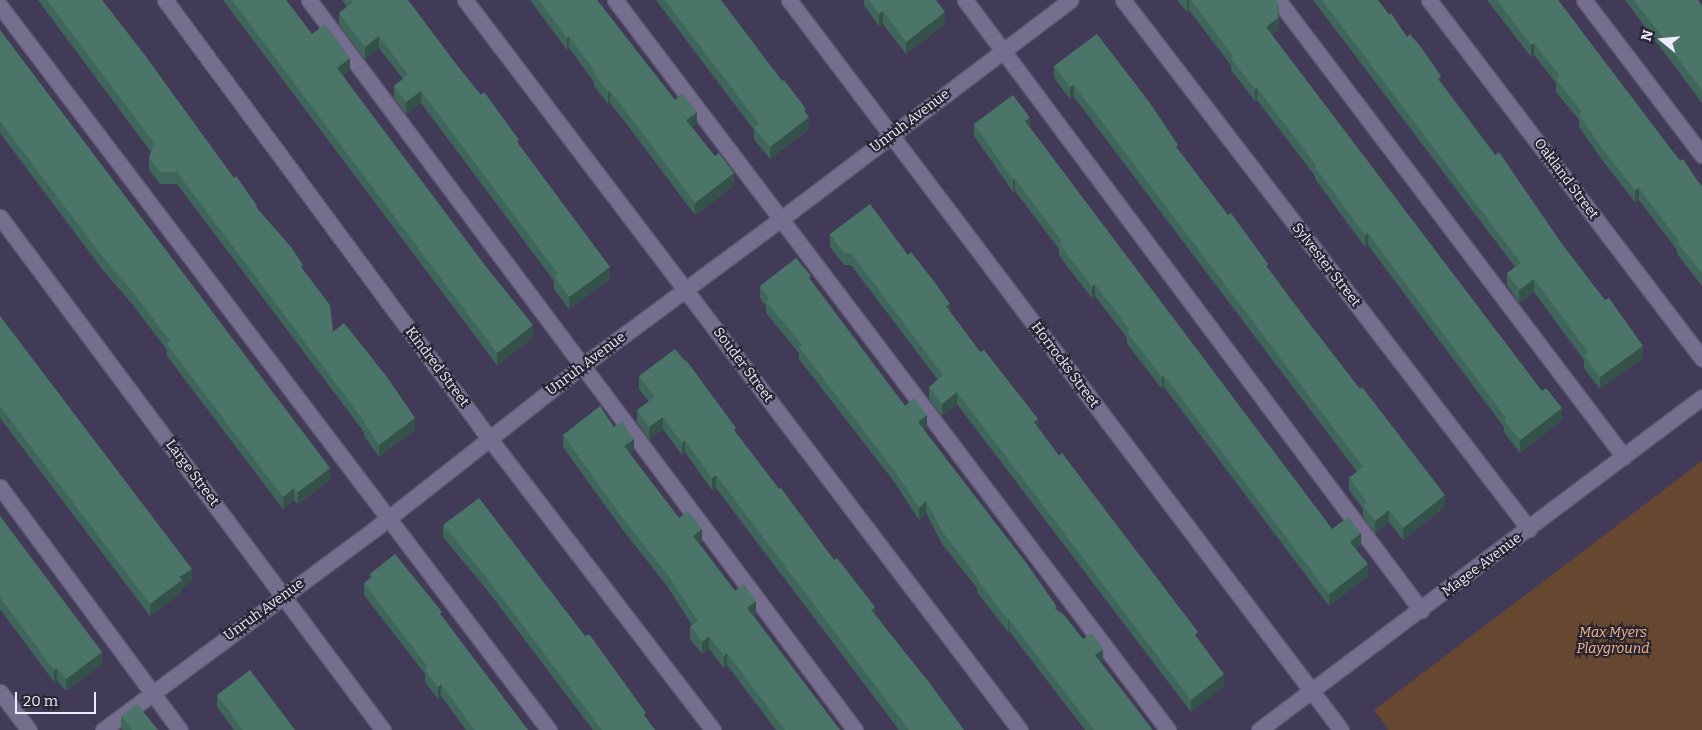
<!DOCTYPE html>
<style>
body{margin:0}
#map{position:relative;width:1702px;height:730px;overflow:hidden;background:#423b58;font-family:Bitter,serif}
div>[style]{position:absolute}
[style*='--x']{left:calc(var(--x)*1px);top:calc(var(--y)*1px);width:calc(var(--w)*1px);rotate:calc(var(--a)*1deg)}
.green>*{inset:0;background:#684731}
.roads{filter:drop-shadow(1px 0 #605a73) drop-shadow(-1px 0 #605a73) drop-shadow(0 1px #605a73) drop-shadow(0 -1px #605a73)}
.minor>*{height:15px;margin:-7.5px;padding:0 7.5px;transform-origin:7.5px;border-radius:7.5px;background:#756e8f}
.wall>*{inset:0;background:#40655a}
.shaded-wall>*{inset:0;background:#34524a}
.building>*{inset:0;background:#4b7569}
span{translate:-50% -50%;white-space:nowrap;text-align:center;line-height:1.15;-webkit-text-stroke:4px #282532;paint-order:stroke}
.street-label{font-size:14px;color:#eeeafd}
.park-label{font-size:14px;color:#f9b689;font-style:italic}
.north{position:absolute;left:1637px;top:15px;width:50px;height:50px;-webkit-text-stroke:4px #282532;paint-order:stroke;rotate:287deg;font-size:14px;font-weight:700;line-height:20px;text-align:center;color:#eeeafd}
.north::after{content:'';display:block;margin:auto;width:18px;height:22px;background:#eeeafd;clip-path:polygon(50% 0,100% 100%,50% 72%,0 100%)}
.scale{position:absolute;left:15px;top:692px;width:81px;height:22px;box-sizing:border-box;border:2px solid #eeeafd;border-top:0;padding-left:6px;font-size:15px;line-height:18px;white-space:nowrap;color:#eeeafd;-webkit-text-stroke:4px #282532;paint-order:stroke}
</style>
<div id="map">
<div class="green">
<div style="clip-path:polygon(1702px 461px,1702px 730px,1389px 730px,1374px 710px)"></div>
</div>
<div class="roads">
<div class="minor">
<div style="--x:165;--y:0;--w:545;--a:53.51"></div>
<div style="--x:489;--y:438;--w:368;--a:52.5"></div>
<div style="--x:309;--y:0;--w:912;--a:53.21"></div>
<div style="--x:465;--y:0;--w:917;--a:52.76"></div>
<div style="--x:615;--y:0;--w:916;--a:52.85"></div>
<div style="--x:789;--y:0;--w:915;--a:52.9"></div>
<div style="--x:965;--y:0;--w:762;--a:53.22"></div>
<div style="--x:1123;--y:0;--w:667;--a:52.49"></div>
<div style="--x:1278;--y:0;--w:573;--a:52.87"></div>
<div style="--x:1429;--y:0;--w:451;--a:52.7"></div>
<div style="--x:1584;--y:0;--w:195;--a:52.7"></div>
<div style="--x:0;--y:6;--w:909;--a:52.83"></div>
<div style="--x:0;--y:217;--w:640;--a:53.26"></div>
<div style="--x:0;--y:487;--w:302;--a:53.5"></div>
<div style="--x:0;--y:692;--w:48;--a:52.7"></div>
<div style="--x:103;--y:730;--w:340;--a:-36.5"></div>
<div style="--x:376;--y:528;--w:262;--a:-38.2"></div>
<div style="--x:582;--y:366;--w:247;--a:-36.5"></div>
<div style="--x:781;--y:219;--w:363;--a:-37.1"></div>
<div style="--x:1259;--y:730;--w:554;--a:-36.93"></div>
</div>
</div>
<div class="wall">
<div style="clip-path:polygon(38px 0,102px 0,257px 209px,303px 270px,333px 332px,415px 430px,379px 457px,364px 436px,364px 432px,177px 184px,160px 184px,149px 170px,149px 158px,151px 152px)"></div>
<div style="clip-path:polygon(223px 0,286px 0,312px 34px,350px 70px,343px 76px,533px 338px,497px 365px)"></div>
<div style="clip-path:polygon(342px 0,408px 0,456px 64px,519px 145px,610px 279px,569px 309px,554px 289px,554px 281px,421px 103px,406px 114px,394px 98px,394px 86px,403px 79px,379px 48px,365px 59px,339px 25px,339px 13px,347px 7px)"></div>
<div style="clip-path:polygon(530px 0,597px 0,675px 100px,697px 124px,692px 127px,734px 186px,695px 215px,625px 122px,610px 103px,608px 104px,594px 86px,594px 82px,569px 48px,567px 50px)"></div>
<div style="clip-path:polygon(656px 0,721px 0,806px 114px,809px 129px,770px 159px,754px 139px,754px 130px)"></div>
<div style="clip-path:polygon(864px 0,936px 0,945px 24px,906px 54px,883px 24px,879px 26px,864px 5px)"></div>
<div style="clip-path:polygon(1177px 0,1276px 0,1279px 17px,1278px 30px,1272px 35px,1562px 420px,1520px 453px,1504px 432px,1504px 427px,1368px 245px,1365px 247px,1315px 179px,1315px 176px,1257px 100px,1255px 101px,1231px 70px,1231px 65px,1217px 47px,1189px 10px,1187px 12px)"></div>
<div style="clip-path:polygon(1313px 0,1378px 0,1407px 37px,1562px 244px,1643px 358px,1600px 389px,1584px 368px,1584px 360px,1534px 292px,1519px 303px,1507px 285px,1507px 273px,1515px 267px)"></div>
<div style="clip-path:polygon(1487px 0,1558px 0,1680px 161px,1702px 186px,1702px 286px,1677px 254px,1677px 250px,1639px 200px,1635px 202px,1602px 160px,1579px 127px,1579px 120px,1556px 92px,1556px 83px,1534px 55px,1531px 57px)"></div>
<div style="clip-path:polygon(1625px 0,1698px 0,1702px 6px,1702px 103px)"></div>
<div style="clip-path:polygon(0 30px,330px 480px,298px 504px,294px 500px,283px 509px,167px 356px,167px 350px,133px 305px,102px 269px,0 133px)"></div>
<div style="clip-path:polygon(1054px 66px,1178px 149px,1268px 268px,1445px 507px,1403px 540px,1389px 522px,1375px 533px,1363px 517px,1363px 509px,1349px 490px,1349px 478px,1357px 472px,1074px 97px,1070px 99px,1054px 78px)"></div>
<div style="clip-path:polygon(974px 124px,1030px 128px,1332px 529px,1361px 545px,1355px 549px,1368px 576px,1329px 606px,1177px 404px,1164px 387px,1162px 389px,1127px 344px,1127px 338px,1095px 296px,1092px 298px,1069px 269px,1059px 255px,1059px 249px,1015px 191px,1013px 192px,974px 136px)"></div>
<div style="clip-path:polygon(830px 234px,950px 312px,1198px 639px,1224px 686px,1191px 712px,957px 404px,942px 416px,929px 399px,929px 387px,938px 380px,851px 265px,844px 265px,830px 247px)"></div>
<div style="clip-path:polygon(811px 280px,905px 406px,927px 428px,924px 430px,1057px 610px,1103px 662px,1101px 663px,1152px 730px,1085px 730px,1009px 631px,1008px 632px,977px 592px,977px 588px,942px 544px,926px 513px,919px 520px,895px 483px,799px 359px,799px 353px,766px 313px,766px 306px,760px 298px,760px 286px)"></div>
<div style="clip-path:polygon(0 316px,192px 581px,182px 588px,182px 592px,150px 616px,0 418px)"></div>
<div style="clip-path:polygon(639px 376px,736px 433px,964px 730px,899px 730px,716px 488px,712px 490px,685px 452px,682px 455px,663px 429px,649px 439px,637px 422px,637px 410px,649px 402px,639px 389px)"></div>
<div style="clip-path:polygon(614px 427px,634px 451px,630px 454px,679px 518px,702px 541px,699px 543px,735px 591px,756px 613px,753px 615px,840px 730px,776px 730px,727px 665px,724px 668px,709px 649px,702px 654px,690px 639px,690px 626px,692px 625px,667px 586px,622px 529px,563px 447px,563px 435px)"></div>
<div style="clip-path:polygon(0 516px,102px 664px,66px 691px,57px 680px,54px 682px,0 609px)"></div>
<div style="clip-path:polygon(443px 525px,646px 718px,655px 730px,593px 730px,487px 590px,443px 537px)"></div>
<div style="clip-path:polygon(370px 574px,442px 616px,528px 730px,466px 730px,441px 696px,438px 699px,425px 682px,425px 674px,364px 595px,364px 583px,370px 579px)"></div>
<div style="clip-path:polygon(217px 695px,295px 730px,234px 730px,217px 707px)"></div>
<div style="clip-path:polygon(121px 716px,158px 730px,123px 730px,121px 728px)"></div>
</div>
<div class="shaded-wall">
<div style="clip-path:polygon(1187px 0,1189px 0,1189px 10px,1187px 12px)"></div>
<div style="clip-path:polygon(1279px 5px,1278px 30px,1266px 39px,1266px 27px)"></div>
<div style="clip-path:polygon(883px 11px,883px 24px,879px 26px,879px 14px)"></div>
<div style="clip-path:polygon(945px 12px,945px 24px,906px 54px,906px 42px)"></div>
<div style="clip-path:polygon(379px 36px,379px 48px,365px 59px,365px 47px)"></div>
<div style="clip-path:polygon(569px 36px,569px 48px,567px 50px,567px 38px)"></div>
<div style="clip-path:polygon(1534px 43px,1534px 55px,1531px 57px,1531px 45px)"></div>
<div style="clip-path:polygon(350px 58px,350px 70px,337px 80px,337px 68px)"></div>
<div style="clip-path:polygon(1441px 76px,1441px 88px,1438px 79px)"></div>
<div style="clip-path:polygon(1074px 85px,1074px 97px,1070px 99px,1070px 87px)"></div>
<div style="clip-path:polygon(1257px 88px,1257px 100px,1255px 101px,1255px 89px)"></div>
<div style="clip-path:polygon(421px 91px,421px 103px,406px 114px,406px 102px)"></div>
<div style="clip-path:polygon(610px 91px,610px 103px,608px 104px,608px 92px)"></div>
<div style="clip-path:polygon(806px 109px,806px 119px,809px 117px,809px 129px,770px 159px,770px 147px)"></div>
<div style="clip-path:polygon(697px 112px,697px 124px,686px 132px,686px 120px)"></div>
<div style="clip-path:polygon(1030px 118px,1030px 129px,1025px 121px)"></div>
<div style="clip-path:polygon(734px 173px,734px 186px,695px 215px,695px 203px)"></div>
<div style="clip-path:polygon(1015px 179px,1015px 191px,1013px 192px,1013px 180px)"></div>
<div style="clip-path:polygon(1639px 188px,1639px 200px,1635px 202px,1635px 190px)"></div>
<div style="clip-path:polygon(1368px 233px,1368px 245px,1365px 247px,1365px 235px)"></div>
<div style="clip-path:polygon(610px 267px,610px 279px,569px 309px,569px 297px)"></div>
<div style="clip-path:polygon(1534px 279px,1534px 292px,1519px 303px,1519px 290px)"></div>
<div style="clip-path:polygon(1095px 284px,1095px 296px,1092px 298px,1092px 286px)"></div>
<div style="clip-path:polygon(950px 304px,950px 316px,946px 306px)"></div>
<div style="clip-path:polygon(533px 325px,533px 338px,497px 365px,497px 353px)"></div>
<div style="clip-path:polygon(1643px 346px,1643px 358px,1600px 389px,1600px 377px)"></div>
<div style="clip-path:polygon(1164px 376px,1164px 387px,1162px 389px,1162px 377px)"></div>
<div style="clip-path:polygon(957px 392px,957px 404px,942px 416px,942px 404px)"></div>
<div style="clip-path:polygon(1562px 408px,1562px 420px,1520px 453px,1520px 440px)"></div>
<div style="clip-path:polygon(927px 415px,927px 428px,918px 434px,918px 422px)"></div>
<div style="clip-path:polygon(663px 417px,663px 429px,649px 439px,649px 427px)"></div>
<div style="clip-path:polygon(415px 418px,415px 430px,379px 457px,379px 445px)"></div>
<div style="clip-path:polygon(1038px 419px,1038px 431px,1034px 422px)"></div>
<div style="clip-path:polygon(634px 439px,634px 451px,624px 458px,624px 446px)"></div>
<div style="clip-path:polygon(685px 440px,685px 452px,682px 455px,682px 443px)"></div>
<div style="clip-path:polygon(330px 468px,330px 480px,298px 504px,298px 492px)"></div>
<div style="clip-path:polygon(716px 475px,716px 488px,712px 490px,712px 478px)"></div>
<div style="clip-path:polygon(294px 488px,294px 500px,283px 509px,283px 497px)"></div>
<div style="clip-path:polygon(1445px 495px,1445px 507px,1403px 540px,1403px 528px)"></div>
<div style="clip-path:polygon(926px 501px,926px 513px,919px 520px,919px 508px)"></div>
<div style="clip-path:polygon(1389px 510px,1389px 522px,1375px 533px,1375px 521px)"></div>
<div style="clip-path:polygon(702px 529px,702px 541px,693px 548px,693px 536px)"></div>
<div style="clip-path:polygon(1361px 533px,1361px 545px,1350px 553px,1350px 542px)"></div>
<div style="clip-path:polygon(1368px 564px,1368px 576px,1329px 606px,1329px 594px)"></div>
<div style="clip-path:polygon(192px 569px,192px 581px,182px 588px,182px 592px,150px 616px,150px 604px,179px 577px)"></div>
<div style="clip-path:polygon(756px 601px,756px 613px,747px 620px,747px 608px)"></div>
<div style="clip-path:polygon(875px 607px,875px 619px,871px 610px)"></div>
<div style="clip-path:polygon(1009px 619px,1009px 631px,1008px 632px,1008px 620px)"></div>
<div style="clip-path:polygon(709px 636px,709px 649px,702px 654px,702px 642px)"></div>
<div style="clip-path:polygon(1103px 649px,1103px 662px,1095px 667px,1095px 655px)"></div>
<div style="clip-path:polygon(102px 652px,102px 664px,66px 691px,66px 679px)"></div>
<div style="clip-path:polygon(727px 653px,727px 665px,724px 668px,724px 656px)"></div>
<div style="clip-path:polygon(57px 668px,57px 680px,54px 682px,54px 670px)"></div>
<div style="clip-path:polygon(1224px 674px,1224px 686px,1191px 712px,1191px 700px)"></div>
<div style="clip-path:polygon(441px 684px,441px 696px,438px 699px,438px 687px)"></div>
</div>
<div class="building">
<div style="clip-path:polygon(47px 0,102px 0,144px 54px,234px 178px,236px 176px,257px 206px,256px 207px,291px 247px,303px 265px,301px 267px,330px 305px,333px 332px,344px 323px,387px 377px,415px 418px,379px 445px,364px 423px,365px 422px,177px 172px,160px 172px,149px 158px,154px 143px)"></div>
<div style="clip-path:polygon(232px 0,286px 0,312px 34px,325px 24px,350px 58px,337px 68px,487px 268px,533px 325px,497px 353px)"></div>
<div style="clip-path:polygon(351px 0,408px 0,456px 64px,481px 95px,484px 92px,519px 140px,517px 142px,610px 267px,569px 297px,554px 276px,558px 274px,421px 91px,406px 102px,394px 86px,408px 75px,379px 36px,365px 47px,339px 13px,353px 2px)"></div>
<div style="clip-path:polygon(539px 0,597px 0,675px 100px,682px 93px,697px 112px,686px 120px,715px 156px,719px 153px,734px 173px,695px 203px,625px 110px,610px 91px,608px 92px,594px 74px,596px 73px,569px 36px,567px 38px)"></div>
<div style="clip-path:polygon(665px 0,721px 0,782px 81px,784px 80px,806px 109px,804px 111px,809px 117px,770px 147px,754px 127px,759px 124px)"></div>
<div style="clip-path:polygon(869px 0,936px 0,945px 12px,906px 42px,883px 11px,879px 14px)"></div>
<div style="clip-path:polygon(1191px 0,1276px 0,1279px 5px,1278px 18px,1266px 27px,1542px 391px,1546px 388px,1562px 408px,1520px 440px,1504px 420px,1506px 418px,1368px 233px,1365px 235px,1315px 167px,1317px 166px,1257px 88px,1255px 89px,1231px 58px,1233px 56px)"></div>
<div style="clip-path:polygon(1322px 0,1378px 0,1389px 15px,1391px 13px,1407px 37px,1410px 34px,1423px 50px,1441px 76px,1438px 79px,1495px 155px,1499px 152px,1562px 244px,1605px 300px,1609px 298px,1643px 346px,1600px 377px,1584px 355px,1588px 352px,1534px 279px,1519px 290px,1507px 273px,1521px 263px)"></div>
<div style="clip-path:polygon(1497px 0,1558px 0,1680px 161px,1683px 159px,1699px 183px,1702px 186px,1702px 273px,1677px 242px,1679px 241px,1639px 188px,1635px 190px,1602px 148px,1579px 115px,1582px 112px,1556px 79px,1560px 76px,1534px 43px,1531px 45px)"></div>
<div style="clip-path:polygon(1634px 0,1698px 0,1702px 6px,1702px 90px)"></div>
<div style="clip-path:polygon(0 30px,330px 468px,298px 492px,294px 488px,283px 497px,167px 344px,170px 341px,133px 292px,102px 256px,0 121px)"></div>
<div style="clip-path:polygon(1097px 34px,1150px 103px,1178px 145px,1176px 147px,1205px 185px,1228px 215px,1231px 213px,1268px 264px,1266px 266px,1302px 314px,1360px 389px,1362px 387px,1445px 495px,1403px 528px,1389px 510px,1375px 521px,1363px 505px,1367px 502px,1349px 478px,1363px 467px,1087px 102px,1074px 85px,1070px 87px,1054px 66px)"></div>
<div style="clip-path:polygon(1013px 95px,1030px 118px,1025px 121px,1332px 529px,1348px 517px,1361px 533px,1350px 542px,1368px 564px,1329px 594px,1177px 392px,1164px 376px,1162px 377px,1127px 332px,1130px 330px,1095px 284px,1092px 286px,1069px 257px,1059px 243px,1062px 241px,1015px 179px,1013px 180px,974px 124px)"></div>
<div style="clip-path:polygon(870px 204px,908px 255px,911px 252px,936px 284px,950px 304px,946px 306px,980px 352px,984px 350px,1017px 392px,1038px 419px,1034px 422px,1059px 456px,1062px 453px,1198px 632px,1195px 635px,1224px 674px,1191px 700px,957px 392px,942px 404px,929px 387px,943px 375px,851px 253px,844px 253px,830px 234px)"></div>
<div style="clip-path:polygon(796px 258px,811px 276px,809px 278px,905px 406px,914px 398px,927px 415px,918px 422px,1027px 564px,1057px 607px,1054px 608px,1064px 615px,1083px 639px,1092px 633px,1100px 644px,1103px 649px,1095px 655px,1152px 729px,1150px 730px,1094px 730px,1009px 619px,1008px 620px,977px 579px,978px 578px,942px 531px,926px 501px,919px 508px,895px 471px,799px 347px,802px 345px,766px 301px,769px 299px,760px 286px)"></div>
<div style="clip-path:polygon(0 316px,192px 569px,179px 577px,182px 580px,150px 604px,0 406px)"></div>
<div style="clip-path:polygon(675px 349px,685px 361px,686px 360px,736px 428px,734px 430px,779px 489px,781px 488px,834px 560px,837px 558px,875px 607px,871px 610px,928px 681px,964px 730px,909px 730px,716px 475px,712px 478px,685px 440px,682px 443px,663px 417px,649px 427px,637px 410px,655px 397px,639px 376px)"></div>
<div style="clip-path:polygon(600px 406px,614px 427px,622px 421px,634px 439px,624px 446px,679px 518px,688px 511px,702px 529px,693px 536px,735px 591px,744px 584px,756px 601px,747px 608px,840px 730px,785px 730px,727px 653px,724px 656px,709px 636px,702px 642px,690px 626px,698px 621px,667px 574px,622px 517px,563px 435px)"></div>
<div style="clip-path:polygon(479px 498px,585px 636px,589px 634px,646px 713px,644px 715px,655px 730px,602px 730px,487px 578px,443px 525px)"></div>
<div style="clip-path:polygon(0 516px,102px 652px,66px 679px,57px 668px,54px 670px,0 597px)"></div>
<div style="clip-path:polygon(395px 554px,442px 612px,440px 614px,528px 730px,475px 730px,441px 684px,438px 687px,425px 670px,428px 667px,364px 583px,372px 577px,370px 574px)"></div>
<div style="clip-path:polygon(250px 670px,295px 730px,243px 730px,217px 695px)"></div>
<div style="clip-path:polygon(137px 704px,158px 730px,132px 730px,121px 716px)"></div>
</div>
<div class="street-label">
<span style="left:910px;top:121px;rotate:-37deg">Unruh Avenue</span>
<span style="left:1566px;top:179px;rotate:53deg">Oakland Street</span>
<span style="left:1326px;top:265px;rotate:52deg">Sylvester Street</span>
<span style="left:586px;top:364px;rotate:-37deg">Unruh Avenue</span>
<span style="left:743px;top:365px;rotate:53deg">Souder Street</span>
<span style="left:1065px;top:365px;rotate:53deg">Horrocks Street</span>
<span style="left:437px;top:367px;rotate:53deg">Kindred Street</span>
<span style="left:192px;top:473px;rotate:53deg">Large Street</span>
<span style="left:1482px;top:565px;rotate:-37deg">Magee Avenue</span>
<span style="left:264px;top:610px;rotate:-36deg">Unruh Avenue</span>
</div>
<div class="park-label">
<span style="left:1613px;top:641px">Max Myers<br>Playground</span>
</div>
<div class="north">N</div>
<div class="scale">20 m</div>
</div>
